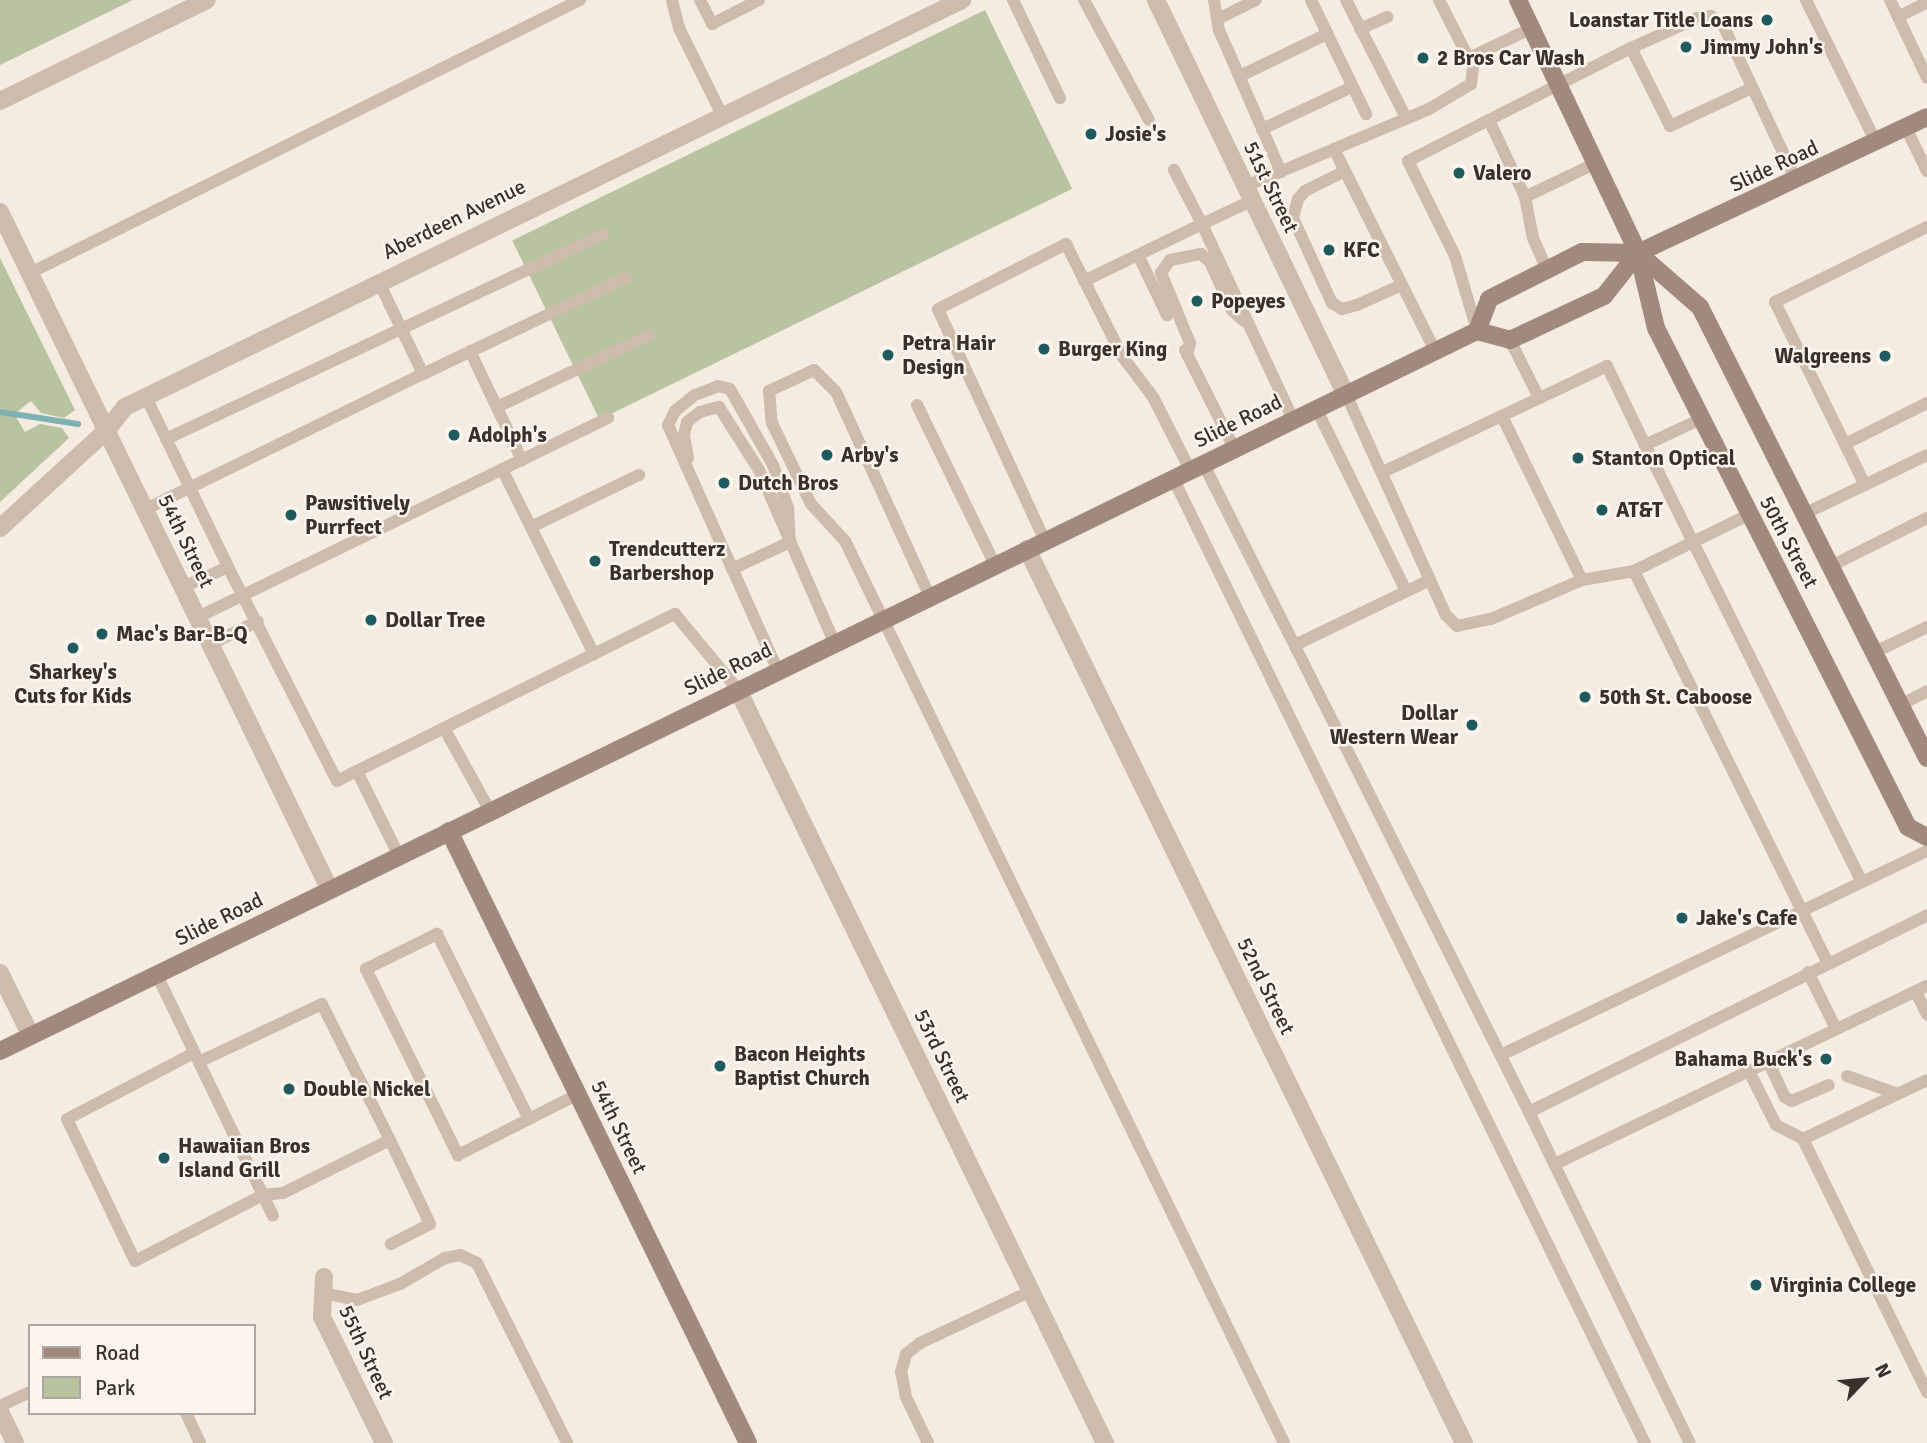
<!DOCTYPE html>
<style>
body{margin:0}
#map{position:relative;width:1927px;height:1443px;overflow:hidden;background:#f4ebe1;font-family:Signika,sans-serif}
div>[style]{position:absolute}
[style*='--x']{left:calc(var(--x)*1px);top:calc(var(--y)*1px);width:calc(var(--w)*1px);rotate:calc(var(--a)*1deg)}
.green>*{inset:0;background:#b8c4a0;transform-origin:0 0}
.stream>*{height:6px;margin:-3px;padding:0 3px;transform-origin:3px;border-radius:3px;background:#7fb0b2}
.lane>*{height:12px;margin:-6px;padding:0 6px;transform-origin:6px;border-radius:6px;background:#cdbbac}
.street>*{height:18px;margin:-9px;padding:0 9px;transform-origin:9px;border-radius:9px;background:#cdbbac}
.secondary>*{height:18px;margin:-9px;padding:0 9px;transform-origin:9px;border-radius:9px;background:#a18a7d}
.dots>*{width:19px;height:19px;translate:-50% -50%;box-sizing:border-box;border:4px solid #fbf5ee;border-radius:50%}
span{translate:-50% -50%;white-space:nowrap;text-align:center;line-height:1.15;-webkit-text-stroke:5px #fbf5ee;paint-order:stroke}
.poi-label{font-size:21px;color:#3b302b;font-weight:700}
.right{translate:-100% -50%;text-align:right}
.left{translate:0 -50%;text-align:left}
.street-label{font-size:21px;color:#3b302b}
.legend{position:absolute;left:28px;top:1324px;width:228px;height:91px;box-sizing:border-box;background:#fbf5ee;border:2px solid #aea6a0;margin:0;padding:9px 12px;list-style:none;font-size:21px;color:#3b302b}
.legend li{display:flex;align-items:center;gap:14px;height:35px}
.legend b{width:35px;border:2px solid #aea6a0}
.north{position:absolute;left:1829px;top:1345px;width:70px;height:70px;-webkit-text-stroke:5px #fbf5ee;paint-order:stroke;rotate:64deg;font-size:19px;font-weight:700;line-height:28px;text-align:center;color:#3b302b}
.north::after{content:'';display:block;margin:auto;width:24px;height:32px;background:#3b302b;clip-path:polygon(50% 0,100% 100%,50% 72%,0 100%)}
</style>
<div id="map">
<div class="green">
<div style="clip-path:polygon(0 0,133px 0,0 65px)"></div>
<div style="left:985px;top:10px;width:199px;height:526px;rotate:64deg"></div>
<div style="clip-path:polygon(0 258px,75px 410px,64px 418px,41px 413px,31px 401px,17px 412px,0 409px)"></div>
<div style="clip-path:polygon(0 414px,16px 417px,25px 432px,40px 424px,62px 428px,69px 438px,0 502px)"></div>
</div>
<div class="stream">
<div style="--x:0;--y:412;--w:79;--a:8.7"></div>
</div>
<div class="lane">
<div style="--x:672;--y:0;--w:29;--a:76"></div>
<div style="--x:679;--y:28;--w:97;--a:63.7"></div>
<div style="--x:700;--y:0;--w:27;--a:63"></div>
<div style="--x:712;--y:24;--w:53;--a:-27.1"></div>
<div style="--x:1013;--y:0;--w:109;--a:64.4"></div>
<div style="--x:1084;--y:0;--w:136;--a:61.6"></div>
<div style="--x:1214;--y:0;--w:30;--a:81"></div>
<div style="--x:1219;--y:30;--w:155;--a:66.4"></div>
<div style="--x:1311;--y:0;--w:127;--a:64.2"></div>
<div style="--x:1346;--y:0;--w:132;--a:63"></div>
<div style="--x:1806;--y:0;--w:158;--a:63.8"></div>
<div style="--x:1890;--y:0;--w:86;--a:64.6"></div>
<div style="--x:1898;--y:17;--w:33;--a:-27"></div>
<div style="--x:1218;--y:19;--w:42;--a:-26.6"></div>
<div style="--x:1360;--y:29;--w:30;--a:-24"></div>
<div style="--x:1631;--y:48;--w:87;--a:63.4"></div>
<div style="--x:1670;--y:126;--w:90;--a:-24.9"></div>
<div style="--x:1469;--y:58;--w:70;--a:-25.5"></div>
<div style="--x:1240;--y:76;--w:97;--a:-25.8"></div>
<div style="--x:1489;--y:120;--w:85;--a:64.9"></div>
<div style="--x:1525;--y:197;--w:79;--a:-25.6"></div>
<div style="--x:1906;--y:128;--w:48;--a:64"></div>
<div style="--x:1262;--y:129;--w:99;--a:-25"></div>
<div style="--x:1334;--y:149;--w:226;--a:63.4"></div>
<div style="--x:1345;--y:171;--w:45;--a:153.4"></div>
<div style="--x:1305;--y:191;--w:11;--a:131"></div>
<div style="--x:1298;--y:199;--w:20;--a:105"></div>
<div style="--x:1293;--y:218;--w:94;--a:65.4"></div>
<div style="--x:1332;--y:303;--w:12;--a:31"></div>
<div style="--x:1342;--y:309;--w:16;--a:-15"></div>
<div style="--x:1357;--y:305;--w:49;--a:-24"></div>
<div style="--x:1246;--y:186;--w:199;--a:-22.8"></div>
<div style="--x:1429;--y:109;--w:49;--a:-30.8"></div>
<div style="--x:1471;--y:84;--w:17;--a:-83"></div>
<div style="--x:1473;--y:67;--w:75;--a:-116.9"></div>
<div style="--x:1525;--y:197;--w:42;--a:79"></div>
<div style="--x:1533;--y:238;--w:35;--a:66"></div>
<div style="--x:1253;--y:200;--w:56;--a:154.8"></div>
<div style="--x:1202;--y:224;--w:215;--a:65"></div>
<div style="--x:1138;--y:255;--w:67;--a:64.2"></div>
<div style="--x:30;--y:273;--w:614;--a:-26.4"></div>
<div style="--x:1084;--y:281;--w:131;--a:-25.8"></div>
<div style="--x:1202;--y:224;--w:61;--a:-117.4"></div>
<div style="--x:1477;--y:330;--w:77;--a:-106.6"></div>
<div style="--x:1455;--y:256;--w:106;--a:-116.3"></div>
<div style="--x:1408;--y:161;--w:250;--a:-26.9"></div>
<div style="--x:1631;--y:48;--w:72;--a:-24.4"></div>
<div style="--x:1697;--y:18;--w:14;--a:-8"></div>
<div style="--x:1711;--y:16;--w:15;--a:37"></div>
<div style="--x:1723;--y:25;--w:171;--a:64.8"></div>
<div style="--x:1510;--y:340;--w:65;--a:63.4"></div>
<div style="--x:1185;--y:350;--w:110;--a:63.4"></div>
<div style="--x:470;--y:351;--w:121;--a:64.5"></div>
<div style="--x:1187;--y:355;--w:12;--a:-76"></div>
<div style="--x:1190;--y:343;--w:76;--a:-112.5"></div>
<div style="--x:1161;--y:273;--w:16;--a:-55"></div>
<div style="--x:1170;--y:260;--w:32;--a:-11"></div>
<div style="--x:1201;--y:254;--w:12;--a:42"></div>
<div style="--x:1210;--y:262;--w:53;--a:65.4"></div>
<div style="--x:1232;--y:310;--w:16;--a:43"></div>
<div style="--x:423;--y:374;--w:224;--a:-25.4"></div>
<div style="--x:1346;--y:394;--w:243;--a:65.7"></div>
<div style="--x:1446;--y:615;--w:16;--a:45"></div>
<div style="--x:1457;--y:626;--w:35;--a:-12"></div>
<div style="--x:1491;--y:619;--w:99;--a:-23.2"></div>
<div style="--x:1582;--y:580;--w:53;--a:-9.8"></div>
<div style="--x:1634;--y:571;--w:66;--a:-26.2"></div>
<div style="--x:1693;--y:542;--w:376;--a:63.6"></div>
<div style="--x:146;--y:397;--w:189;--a:64.2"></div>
<div style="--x:228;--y:567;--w:49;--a:156"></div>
<div style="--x:917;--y:405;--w:178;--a:64"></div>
<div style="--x:497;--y:407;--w:168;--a:-25.3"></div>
<div style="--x:1316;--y:408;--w:204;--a:63.8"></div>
<div style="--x:1502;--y:416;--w:182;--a:64"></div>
<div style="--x:166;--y:439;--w:483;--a:-25.1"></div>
<div style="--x:1845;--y:444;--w:92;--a:-26.6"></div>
<div style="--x:1645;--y:445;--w:108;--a:63.7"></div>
<div style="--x:1693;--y:542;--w:61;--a:-26.1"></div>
<div style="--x:688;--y:458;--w:23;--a:-100"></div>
<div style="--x:684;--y:435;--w:13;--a:-77"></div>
<div style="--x:687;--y:422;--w:16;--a:-38"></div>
<div style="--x:700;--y:412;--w:20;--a:-15"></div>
<div style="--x:719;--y:407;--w:75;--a:57.6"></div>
<div style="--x:759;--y:470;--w:190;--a:66.4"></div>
<div style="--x:1203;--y:463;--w:726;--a:63.33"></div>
<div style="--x:1529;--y:1112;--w:444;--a:-26.3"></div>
<div style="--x:502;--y:469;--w:207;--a:63.6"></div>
<div style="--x:1383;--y:472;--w:248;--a:-25.3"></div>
<div style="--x:1607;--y:366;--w:88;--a:64.3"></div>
<div style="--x:1645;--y:445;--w:62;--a:-24.9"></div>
<div style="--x:1173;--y:478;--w:1074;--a:63.94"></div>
<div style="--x:1865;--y:485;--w:204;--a:-116.2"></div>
<div style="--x:1775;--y:302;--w:169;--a:-26.3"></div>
<div style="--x:146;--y:509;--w:308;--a:-26"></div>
<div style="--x:423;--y:374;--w:102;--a:-115.6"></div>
<div style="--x:1804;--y:514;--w:136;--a:-25.6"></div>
<div style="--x:531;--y:527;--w:120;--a:-25.7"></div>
<div style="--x:1045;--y:541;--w:255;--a:-114.8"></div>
<div style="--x:938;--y:309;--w:144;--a:-26.9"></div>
<div style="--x:1066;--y:244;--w:125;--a:63.4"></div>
<div style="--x:1122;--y:356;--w:51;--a:52.9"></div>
<div style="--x:1153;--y:397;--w:82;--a:63.1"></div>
<div style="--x:1831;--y:566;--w:107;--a:-26.6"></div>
<div style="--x:228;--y:567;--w:240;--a:63"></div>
<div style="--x:337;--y:781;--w:22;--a:-27"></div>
<div style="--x:732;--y:569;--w:64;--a:-25"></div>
<div style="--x:1634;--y:571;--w:437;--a:63.7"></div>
<div style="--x:930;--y:597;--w:226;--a:-114.6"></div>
<div style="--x:836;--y:392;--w:31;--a:-135"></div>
<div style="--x:814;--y:370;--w:50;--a:155"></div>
<div style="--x:769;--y:391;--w:32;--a:85"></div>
<div style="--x:772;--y:423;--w:90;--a:64.3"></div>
<div style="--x:811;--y:504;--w:50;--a:47.4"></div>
<div style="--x:845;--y:541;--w:1003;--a:64.05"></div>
<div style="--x:198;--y:617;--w:456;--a:-25.9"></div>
<div style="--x:211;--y:644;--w:52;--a:-26.1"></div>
<div style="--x:1295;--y:645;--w:150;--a:-25.7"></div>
<div style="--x:1873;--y:653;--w:60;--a:-25.7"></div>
<div style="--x:778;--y:671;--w:269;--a:-114.1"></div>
<div style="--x:668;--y:425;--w:16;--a:-63"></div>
<div style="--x:675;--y:411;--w:26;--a:-39"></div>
<div style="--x:695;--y:395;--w:25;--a:-21"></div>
<div style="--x:718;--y:386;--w:12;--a:14"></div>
<div style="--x:730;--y:389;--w:87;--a:60.5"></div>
<div style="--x:773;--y:465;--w:46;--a:70.8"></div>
<div style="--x:788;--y:508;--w:34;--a:87"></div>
<div style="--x:1900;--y:705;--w:30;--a:-27"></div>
<div style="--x:444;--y:728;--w:258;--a:-26.3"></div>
<div style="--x:675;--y:614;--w:99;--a:50.3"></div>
<div style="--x:399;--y:856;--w:95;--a:-116.3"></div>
<div style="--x:357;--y:771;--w:97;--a:-26.3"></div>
<div style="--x:444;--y:728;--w:95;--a:61"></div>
<div style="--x:1808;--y:972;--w:64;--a:63.8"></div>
<div style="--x:157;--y:975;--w:267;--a:64.3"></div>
<div style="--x:1916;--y:992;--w:25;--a:64"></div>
<div style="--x:194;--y:1053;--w:143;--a:152.5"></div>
<div style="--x:67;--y:1119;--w:157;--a:64.4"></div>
<div style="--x:135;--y:1261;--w:144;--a:-27.3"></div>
<div style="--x:263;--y:1195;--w:20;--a:-6"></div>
<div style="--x:283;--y:1193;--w:119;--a:-26.4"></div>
<div style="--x:390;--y:1140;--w:152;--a:-116.6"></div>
<div style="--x:322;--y:1004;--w:136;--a:154.8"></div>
<div style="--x:1501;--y:1055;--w:472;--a:-25.6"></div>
<div style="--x:1768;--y:1061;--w:40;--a:65"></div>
<div style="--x:1785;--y:1097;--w:8;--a:30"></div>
<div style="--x:1792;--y:1101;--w:40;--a:-23.4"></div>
<div style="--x:1749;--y:1071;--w:60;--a:63.4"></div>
<div style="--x:1776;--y:1125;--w:30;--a:27"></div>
<div style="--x:1803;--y:1139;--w:282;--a:63.9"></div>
<div style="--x:1847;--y:1076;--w:54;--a:19.4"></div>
<div style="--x:1529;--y:1112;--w:368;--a:64.1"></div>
<div style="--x:529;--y:1119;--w:207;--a:-116.4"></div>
<div style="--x:437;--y:934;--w:79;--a:153.8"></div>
<div style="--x:366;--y:969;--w:208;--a:63.7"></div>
<div style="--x:458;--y:1155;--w:80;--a:-26.9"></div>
<div style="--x:529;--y:1119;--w:55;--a:-27"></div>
<div style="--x:1803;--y:1139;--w:137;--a:-25.4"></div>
<div style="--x:390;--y:1140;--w:93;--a:64.5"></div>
<div style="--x:430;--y:1224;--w:44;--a:152.9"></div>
<div style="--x:1555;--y:1164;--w:412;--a:-25.6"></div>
<div style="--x:322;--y:1293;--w:36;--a:11"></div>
<div style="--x:357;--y:1300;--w:46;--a:-20.4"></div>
<div style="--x:400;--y:1284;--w:52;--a:-30"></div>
<div style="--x:445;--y:1258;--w:15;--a:-11"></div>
<div style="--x:460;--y:1255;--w:19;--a:25"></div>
<div style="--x:477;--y:1263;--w:201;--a:63.4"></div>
<div style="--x:0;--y:1406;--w:33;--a:-25"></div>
<div style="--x:186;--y:1413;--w:33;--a:65"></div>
<div style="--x:928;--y:1443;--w:51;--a:-115.6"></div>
<div style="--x:906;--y:1397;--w:25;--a:-101"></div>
<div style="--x:901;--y:1372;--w:19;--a:-74"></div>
<div style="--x:906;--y:1354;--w:18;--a:-38"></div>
<div style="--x:920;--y:1343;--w:123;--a:-25.1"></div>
</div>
<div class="street">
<div style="--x:1156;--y:0;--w:437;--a:64.3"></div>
<div style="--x:0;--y:101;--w:230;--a:-26"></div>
<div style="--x:0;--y:212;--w:754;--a:64.05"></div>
<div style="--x:0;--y:528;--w:145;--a:-42.5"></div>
<div style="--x:107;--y:430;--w:29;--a:-52"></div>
<div style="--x:125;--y:407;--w:931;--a:-25.93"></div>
<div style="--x:1027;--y:549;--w:995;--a:63.95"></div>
<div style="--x:738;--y:690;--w:838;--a:64.02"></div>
<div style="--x:0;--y:973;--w:70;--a:63.8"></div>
<div style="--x:324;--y:1277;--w:40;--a:92.9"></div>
<div style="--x:322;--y:1317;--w:140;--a:63.8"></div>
<div style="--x:0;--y:1412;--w:34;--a:64"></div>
</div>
<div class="secondary">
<div style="--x:1518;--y:0;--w:280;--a:64.6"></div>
<div style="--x:1638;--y:253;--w:77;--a:76.5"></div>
<div style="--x:1656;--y:328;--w:559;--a:63.21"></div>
<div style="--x:1908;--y:827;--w:21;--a:28"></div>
<div style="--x:1638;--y:253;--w:82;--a:41.1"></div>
<div style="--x:1700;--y:307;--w:505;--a:63.28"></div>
<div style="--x:1477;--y:331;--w:34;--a:-69"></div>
<div style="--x:1489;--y:299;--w:104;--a:-26.8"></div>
<div style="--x:1582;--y:252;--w:56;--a:1"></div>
<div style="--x:1638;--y:253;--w:319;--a:-25.2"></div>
<div style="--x:449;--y:831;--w:681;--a:63.96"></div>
<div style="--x:0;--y:1051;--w:1643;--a:-25.99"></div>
<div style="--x:1477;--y:331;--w:34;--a:15"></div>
<div style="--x:1510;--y:340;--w:104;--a:-25.1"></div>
<div style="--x:1604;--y:296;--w:55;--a:-51.7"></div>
</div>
<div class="dots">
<div style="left:1767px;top:20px;background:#1f5a5e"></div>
<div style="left:1686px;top:47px;background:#1f5a5e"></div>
<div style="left:1423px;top:58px;background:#1f5a5e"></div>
<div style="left:1091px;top:134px;background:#1f5a5e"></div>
<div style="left:1459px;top:173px;background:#1f5a5e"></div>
<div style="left:1329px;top:250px;background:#1f5a5e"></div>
<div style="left:1197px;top:301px;background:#1f5a5e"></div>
<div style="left:1044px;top:349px;background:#1f5a5e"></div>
<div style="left:888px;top:355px;background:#1f5a5e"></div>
<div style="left:1885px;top:356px;background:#1f5a5e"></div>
<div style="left:454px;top:435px;background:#1f5a5e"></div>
<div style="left:827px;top:455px;background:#1f5a5e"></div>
<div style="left:1578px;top:458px;background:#1f5a5e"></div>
<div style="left:724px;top:483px;background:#1f5a5e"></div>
<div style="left:1602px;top:510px;background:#1f5a5e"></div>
<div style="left:291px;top:515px;background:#1f5a5e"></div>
<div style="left:595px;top:561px;background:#1f5a5e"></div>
<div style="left:371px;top:620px;background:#1f5a5e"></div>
<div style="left:102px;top:634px;background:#1f5a5e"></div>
<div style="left:73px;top:648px;background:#1f5a5e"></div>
<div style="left:1585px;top:697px;background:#1f5a5e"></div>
<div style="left:1472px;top:725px;background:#1f5a5e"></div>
<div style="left:1682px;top:918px;background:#1f5a5e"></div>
<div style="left:1826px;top:1059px;background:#1f5a5e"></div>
<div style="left:720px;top:1066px;background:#1f5a5e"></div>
<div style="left:289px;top:1089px;background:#1f5a5e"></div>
<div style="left:164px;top:1158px;background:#1f5a5e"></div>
<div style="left:1756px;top:1285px;background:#1f5a5e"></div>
</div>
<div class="poi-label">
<span class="right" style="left:1753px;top:20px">Loanstar Title Loans</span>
<span class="left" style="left:1700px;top:47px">Jimmy John's</span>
<span class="left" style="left:1437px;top:58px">2 Bros Car Wash</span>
<span class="left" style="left:1105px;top:134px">Josie's</span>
<span class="left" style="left:1473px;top:173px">Valero</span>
<span class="left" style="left:1343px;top:250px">KFC</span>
<span class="left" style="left:1211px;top:301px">Popeyes</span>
<span class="left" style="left:902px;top:355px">Petra Hair<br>Design</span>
<span class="left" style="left:1058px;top:349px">Burger King</span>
<span class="right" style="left:1871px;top:356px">Walgreens</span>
<span class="left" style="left:468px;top:435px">Adolph's</span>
<span class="left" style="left:841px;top:455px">Arby's</span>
<span class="left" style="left:1592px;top:458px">Stanton Optical</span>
<span class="left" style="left:738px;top:483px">Dutch Bros</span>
<span class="left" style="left:305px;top:515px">Pawsitively<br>Purrfect</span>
<span class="left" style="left:1616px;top:510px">AT&amp;T</span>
<span class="left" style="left:609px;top:561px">Trendcutterz<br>Barbershop</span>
<span class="left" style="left:385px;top:620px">Dollar Tree</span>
<span class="left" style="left:116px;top:634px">Mac's Bar-B-Q</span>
<span style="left:73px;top:684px">Sharkey's<br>Cuts for Kids</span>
<span class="left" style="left:1599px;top:697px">50th St. Caboose</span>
<span class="right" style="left:1458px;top:725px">Dollar<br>Western Wear</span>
<span class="left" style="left:1696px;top:918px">Jake's Cafe</span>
<span class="left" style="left:734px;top:1066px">Bacon Heights<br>Baptist Church</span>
<span class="right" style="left:1812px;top:1059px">Bahama Buck's</span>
<span class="left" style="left:303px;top:1089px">Double Nickel</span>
<span class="left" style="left:178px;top:1158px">Hawaiian Bros<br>Island Grill</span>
<span class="left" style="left:1770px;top:1285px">Virginia College</span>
</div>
<div class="street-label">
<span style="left:1774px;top:166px;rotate:-25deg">Slide Road</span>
<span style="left:1271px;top:187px;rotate:64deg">51st Street</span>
<span style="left:454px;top:219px;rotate:-26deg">Aberdeen Avenue</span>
<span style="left:1238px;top:421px;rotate:-26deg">Slide Road</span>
<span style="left:186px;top:541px;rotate:64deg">54th Street</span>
<span style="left:1789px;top:542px;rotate:62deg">50th Street</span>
<span style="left:728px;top:669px;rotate:-26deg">Slide Road</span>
<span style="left:219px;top:919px;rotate:-26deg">Slide Road</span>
<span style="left:1266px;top:986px;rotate:64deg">52nd Street</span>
<span style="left:942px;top:1056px;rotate:64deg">53rd Street</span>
<span style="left:619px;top:1127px;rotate:64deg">54th Street</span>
<span style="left:366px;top:1352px;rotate:65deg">55th Street</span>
</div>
<ul class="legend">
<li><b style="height:9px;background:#a18a7d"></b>Road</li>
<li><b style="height:19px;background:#b8c4a0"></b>Park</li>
</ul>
<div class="north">N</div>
</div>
